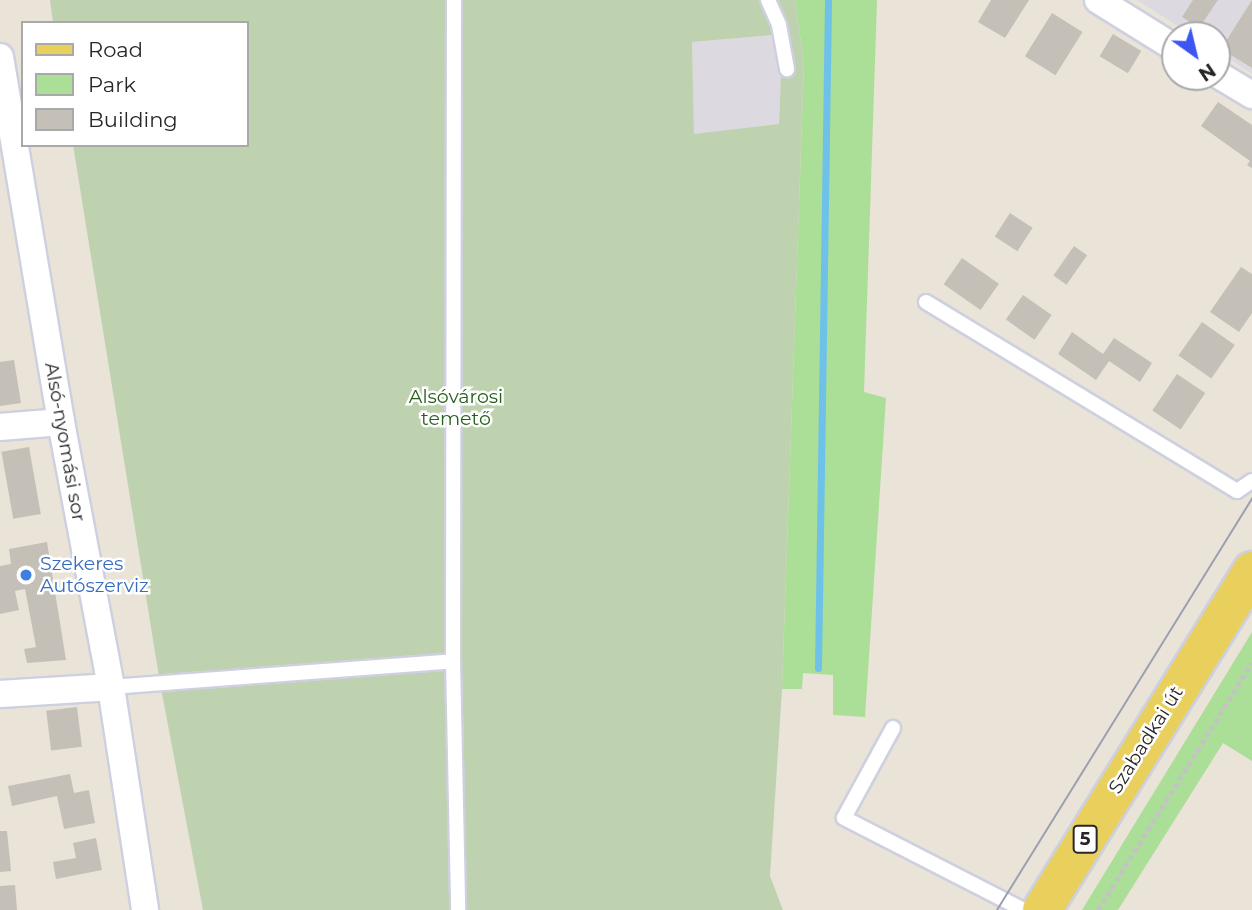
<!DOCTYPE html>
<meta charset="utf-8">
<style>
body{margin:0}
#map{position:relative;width:1252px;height:910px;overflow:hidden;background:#e9e3d8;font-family:Montserrat,sans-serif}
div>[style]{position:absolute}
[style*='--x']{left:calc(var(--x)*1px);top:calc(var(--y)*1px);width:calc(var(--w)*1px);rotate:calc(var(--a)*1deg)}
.industrial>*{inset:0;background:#dcd9e1}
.green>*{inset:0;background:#abde96}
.cemetery>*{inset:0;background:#bfd2b0}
.stream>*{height:7px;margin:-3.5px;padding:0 3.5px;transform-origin:3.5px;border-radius:3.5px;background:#6ec1e8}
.building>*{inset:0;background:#c4c0b8;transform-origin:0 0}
.path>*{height:4.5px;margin-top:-2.25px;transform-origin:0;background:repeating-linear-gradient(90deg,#c3c3c3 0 5px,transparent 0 8.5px)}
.roads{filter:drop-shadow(2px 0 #ced0e0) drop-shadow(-2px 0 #ced0e0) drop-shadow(0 2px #ced0e0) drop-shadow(0 -2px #ced0e0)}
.service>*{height:14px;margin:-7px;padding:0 7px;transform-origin:7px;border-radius:7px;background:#fff}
.minor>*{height:26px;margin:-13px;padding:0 13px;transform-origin:13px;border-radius:13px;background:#fff}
.primary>*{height:38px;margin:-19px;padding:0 19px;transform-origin:19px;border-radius:19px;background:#e9d05d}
.tram>*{height:2px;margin:-1px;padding:0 1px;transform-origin:1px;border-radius:1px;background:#9c9eb1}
.dots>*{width:19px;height:19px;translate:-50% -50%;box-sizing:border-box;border:4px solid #fff;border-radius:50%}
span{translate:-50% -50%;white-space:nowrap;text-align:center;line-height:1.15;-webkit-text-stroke:5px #fff;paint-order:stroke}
.shield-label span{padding:2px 5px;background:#fff;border:2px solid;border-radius:5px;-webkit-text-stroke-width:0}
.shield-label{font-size:18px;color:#272727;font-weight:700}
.park-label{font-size:19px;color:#265f1c}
.street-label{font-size:19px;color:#272727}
.shop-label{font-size:19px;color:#366cbe}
.left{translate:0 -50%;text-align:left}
.legend{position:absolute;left:21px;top:21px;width:228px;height:126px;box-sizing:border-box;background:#fff;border:2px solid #a9a9a9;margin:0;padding:9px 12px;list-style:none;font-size:21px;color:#272727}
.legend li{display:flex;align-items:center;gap:14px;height:35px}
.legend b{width:35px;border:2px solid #a9a9a9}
.north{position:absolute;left:1161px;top:21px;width:70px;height:70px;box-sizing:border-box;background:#fff;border:2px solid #a9a9a9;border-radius:50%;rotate:146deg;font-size:19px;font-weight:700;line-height:28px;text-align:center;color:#272727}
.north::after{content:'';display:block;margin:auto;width:24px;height:32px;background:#3d55f1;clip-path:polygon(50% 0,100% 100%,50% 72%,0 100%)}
</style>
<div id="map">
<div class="industrial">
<div style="clip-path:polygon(1137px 0,1252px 0,1252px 74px,1217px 51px,1217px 35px,1192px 35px)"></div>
<div style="clip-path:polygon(773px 35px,781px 73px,779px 124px,694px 135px,692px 42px)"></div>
</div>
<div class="green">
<div style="clip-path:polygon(795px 0,877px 0,864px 392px,886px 398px,865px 717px,833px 715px,833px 675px,803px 673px,802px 689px,782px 689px,804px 64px)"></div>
<div style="clip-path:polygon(1252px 632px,1252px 761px,1223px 743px,1118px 910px,1082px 910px)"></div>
</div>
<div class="cemetery">
<div style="clip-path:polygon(evenodd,50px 0,795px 0,804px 64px,782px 689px,770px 876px,783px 910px,203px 910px,160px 683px,73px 145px,247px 145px,247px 23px,53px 23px,50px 0,773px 35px,781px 73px,779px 124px,694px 134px,692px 42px,773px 35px)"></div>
</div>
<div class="stream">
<div style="--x:818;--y:668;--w:668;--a:-89.14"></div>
</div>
<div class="building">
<div style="clip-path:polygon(991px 0,1029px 0,1005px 38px,978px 22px)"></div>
<div style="clip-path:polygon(1193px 0,1218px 0,1199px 28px,1182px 17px)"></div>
<div style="clip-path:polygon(1252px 0,1252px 68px,1221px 49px)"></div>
<div style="left:1052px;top:13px;width:36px;height:51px;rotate:32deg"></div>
<div style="left:1113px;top:34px;width:33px;height:26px;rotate:31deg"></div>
<div style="clip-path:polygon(1218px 102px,1252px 125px,1252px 168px,1247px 165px,1250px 161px,1201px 126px)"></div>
<div style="left:1010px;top:213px;width:27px;height:28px;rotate:33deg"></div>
<div style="left:1074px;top:246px;width:16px;height:36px;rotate:35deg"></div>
<div style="left:962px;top:258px;width:45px;height:32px;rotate:35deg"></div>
<div style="clip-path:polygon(1241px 267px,1252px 274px,1252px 313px,1239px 332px,1210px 312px)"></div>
<div style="left:1023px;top:295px;width:35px;height:30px;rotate:35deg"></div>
<div style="left:1202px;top:322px;width:40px;height:41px;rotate:35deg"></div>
<div style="clip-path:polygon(1072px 332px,1103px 354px,1114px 338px,1152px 363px,1140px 382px,1109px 361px,1096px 380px,1058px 354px)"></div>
<div style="clip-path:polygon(14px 360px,21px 403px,0 406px,0 362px)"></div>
<div style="left:1177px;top:374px;width:34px;height:44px;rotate:34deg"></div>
<div style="left:29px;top:447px;width:68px;height:28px;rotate:80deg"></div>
<div style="clip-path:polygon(47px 542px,66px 660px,27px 663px,24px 649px,36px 647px,25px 589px,15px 591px,19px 610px,0 614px,0 566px,11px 564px,9px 549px)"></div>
<div style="left:77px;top:707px;width:40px;height:31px;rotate:83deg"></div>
<div style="clip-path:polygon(70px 774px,74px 793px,89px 790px,95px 823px,64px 829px,57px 796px,12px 806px,8px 786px)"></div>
<div style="clip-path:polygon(0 831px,7px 831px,11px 871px,0 872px)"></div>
<div style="clip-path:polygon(96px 838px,102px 870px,56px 879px,53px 862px,76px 858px,73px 843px)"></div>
<div style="clip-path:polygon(15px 885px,17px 910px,0 910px,0 886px)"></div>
</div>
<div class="path">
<div style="--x:1098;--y:910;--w:291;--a:-58.1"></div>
</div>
<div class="roads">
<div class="service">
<div style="--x:454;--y:0;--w:661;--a:90.09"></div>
<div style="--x:453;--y:661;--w:249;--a:88.8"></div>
<div style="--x:768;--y:0;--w:27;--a:66"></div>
<div style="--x:779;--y:25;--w:45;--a:79.7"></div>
<div style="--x:926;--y:302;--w:364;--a:31.3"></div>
<div style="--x:1237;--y:491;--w:18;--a:-34"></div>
<div style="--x:111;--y:687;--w:343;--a:-4.3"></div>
<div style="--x:893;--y:728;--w:102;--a:118.6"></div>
<div style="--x:844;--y:818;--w:202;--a:27.1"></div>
</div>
<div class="minor">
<div style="--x:1098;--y:0;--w:91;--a:31.9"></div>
<div style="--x:0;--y:57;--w:370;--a:80.5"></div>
<div style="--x:61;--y:422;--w:270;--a:79.3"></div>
<div style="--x:111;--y:687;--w:226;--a:81.3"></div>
<div style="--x:1217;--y:74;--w:41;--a:31"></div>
<div style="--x:0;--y:427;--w:61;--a:-4.7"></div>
<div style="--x:0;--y:694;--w:111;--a:-3.6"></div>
</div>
<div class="primary">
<div style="--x:1042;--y:910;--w:399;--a:-58.2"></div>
</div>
</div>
<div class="tram">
<div style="--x:997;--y:910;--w:485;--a:-58.2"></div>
</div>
<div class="dots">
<div style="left:26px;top:575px;background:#3f7fe0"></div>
</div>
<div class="shield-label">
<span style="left:1085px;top:839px">5</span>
</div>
<div class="park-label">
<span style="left:456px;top:408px">Alsóvárosi<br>temető</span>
</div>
<div class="street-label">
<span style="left:65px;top:442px;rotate:80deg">Alsó-nyomási sor</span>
<span style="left:1146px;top:740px;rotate:-58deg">Szabadkai út</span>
</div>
<div class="shop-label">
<span class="left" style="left:40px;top:575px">Szekeres<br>Autószerviz</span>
</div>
<ul class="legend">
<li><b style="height:9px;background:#e9d05d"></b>Road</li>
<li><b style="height:19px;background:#abde96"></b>Park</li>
<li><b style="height:19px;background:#c4c0b8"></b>Building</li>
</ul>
<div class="north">N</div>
</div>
